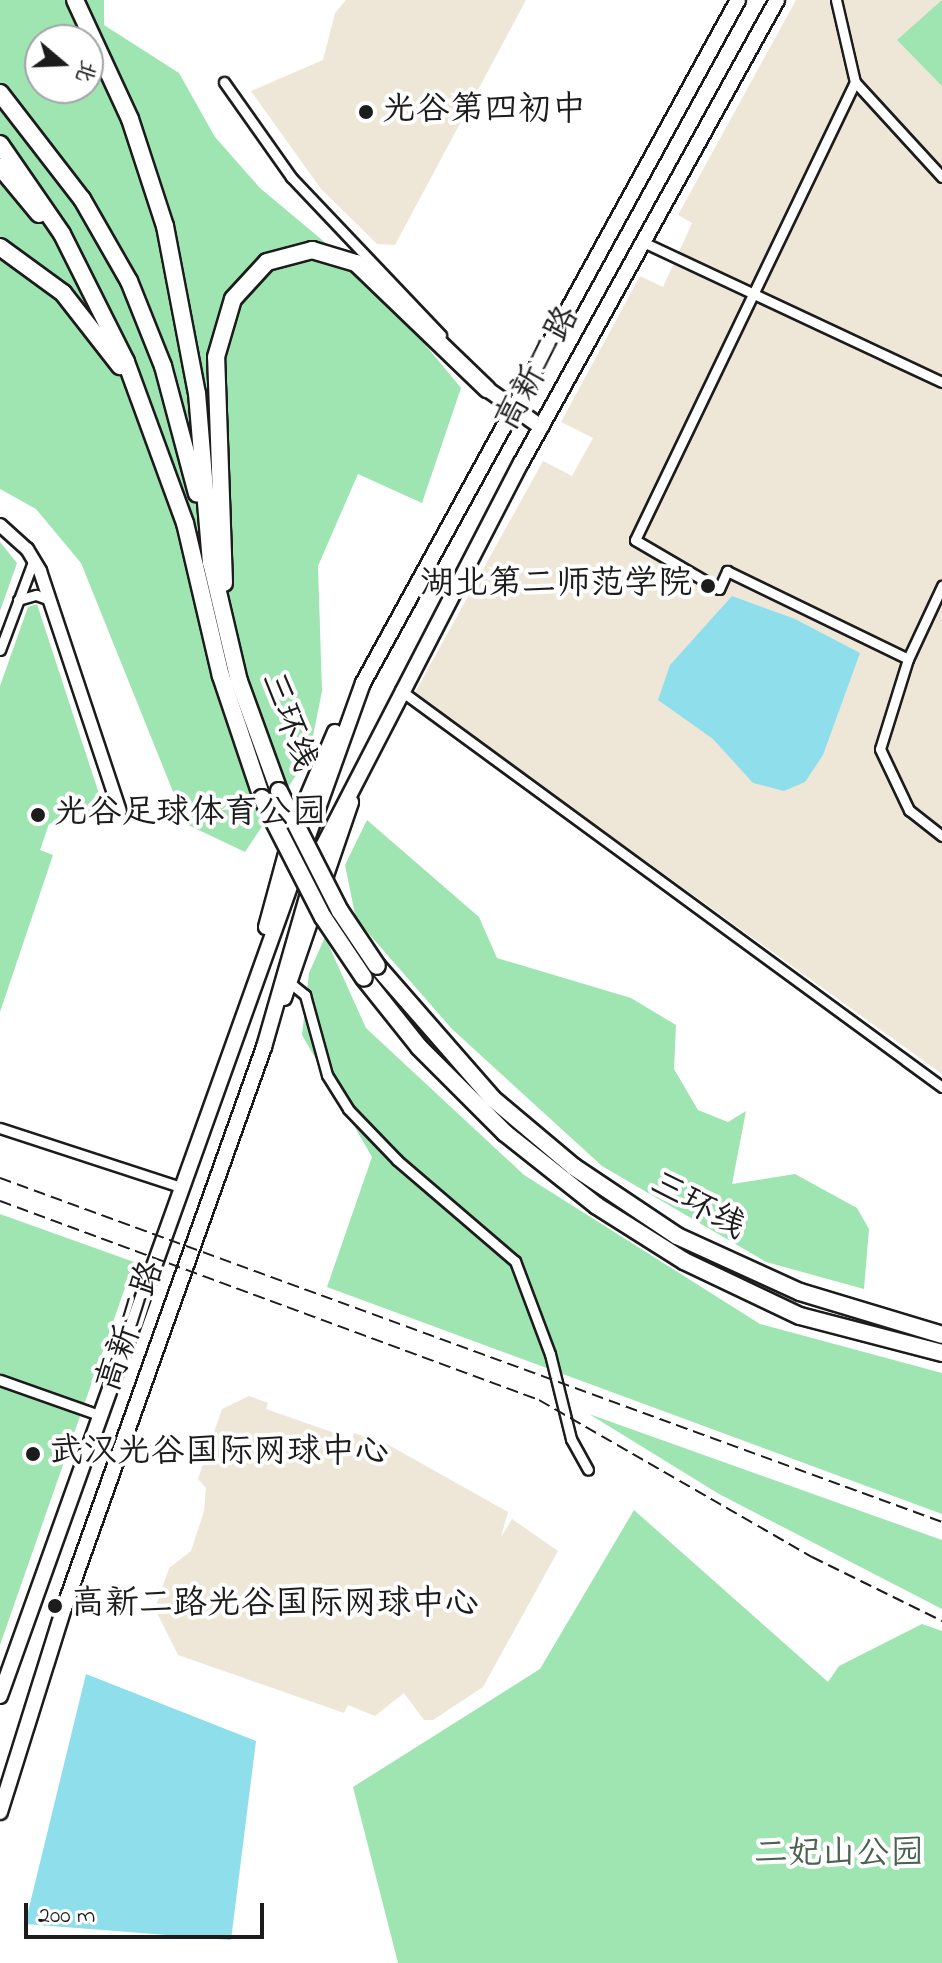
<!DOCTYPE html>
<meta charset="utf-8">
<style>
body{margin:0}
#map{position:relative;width:942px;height:1963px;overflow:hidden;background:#fff;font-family:"Indie Flower","LXGW WenKai TC",sans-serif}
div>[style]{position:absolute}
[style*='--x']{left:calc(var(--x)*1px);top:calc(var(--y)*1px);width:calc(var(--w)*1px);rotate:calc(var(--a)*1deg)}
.built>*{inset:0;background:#eee7d8}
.green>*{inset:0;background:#9ee5b2}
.water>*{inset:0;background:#8fdeec}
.roads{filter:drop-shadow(2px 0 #1c1c1c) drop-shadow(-2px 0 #1c1c1c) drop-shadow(0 2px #1c1c1c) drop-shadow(0 -2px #1c1c1c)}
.street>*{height:9px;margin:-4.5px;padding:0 4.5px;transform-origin:4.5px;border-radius:4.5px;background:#fff}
.secondary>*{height:12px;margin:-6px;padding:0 6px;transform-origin:6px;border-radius:6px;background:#fff}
.primary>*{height:14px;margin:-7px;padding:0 7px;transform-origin:7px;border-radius:7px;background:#fff}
.highway>*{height:16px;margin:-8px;padding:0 8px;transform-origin:8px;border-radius:8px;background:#fff}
.rail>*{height:2px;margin-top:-1px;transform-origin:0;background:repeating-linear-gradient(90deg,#1c1c1c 0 12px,transparent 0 18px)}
.bridges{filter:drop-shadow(2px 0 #1c1c1c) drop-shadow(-2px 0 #1c1c1c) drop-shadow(0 2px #1c1c1c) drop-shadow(0 -2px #1c1c1c)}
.highway-bridge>*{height:16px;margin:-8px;padding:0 8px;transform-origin:8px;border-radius:8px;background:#fff}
.dots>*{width:22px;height:22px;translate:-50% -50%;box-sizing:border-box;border:4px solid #fff;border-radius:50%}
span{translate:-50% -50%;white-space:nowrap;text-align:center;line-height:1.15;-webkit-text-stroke:8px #fff;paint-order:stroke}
.poi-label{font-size:34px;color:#1c1c1c}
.left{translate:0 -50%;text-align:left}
.right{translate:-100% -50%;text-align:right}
.street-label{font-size:34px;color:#1c1c1c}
.park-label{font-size:34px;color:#4a6250}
.north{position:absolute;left:24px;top:24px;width:80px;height:80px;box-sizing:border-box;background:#fff;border:2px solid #a4a4a4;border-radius:50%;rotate:109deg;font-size:22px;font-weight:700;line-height:32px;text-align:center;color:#1c1c1c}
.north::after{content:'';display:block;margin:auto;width:28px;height:36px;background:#1c1c1c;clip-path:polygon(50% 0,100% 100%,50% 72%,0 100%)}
.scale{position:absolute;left:24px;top:1903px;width:240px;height:36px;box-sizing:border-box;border:4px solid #1c1c1c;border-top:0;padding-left:10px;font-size:24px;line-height:28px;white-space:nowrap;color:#1c1c1c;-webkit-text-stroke:6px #fff;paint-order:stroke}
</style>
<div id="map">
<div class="built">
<div style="clip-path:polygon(346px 0,526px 0,395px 245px,377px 244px,321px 189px,251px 91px,323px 60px,335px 13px)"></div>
<div style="clip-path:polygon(796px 0,942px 0,942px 1074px,414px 694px,543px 461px,572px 476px,593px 438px,561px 422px,640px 276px,663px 287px,692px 223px,678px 215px)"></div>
<div style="clip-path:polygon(249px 1396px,268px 1403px,266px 1409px,352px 1439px,354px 1433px,387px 1444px,508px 1512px,501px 1537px,512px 1519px,558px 1551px,483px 1687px,433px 1720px,424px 1720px,404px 1693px,375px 1716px,348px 1705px,344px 1713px,178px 1655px,155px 1609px,169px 1568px,191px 1551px,204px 1511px,206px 1488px,198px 1479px,222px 1409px)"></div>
</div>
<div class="green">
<div style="clip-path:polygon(evenodd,0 0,104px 0,104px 25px,179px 73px,215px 137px,260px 188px,376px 285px,461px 388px,422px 503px,358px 474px,318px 566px,322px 691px,309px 756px,245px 852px,186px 824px,81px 563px,36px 509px,0 489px,0 0,40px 40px,88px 40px,88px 88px,40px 88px,40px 40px)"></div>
<div style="clip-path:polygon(942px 0,942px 86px,897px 40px)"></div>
<div style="clip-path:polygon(0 542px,17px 563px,0 611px)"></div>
<div style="clip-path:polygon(37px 604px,103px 806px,49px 824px,40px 850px,53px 855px,0 1012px,0 686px,28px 607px)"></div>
<div style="clip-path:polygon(367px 820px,479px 917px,497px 958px,631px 998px,676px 1025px,674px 1069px,698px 1110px,728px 1122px,746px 1111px,732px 1184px,795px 1174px,857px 1208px,869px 1229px,864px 1289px,766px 1262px,602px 1166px,452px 1029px,356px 919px,345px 865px)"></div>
<div style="clip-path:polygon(325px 937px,366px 1028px,524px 1175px,760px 1324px,942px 1373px,942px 1514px,327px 1287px,372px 1157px,302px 1035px,309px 973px)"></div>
<div style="clip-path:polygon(0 1214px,134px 1262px,0 1645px)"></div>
<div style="clip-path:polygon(589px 1414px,942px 1540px,942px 1609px,719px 1494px)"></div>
<div style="clip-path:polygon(634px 1510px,828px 1682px,839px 1666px,922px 1624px,942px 1631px,942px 1963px,398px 1963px,353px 1787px,540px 1669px)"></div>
</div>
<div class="water">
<div style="clip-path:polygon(732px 596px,795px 619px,860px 653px,823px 755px,805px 782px,784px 791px,753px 783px,713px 739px,658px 700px,670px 665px)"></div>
<div style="clip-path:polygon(86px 1674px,256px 1741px,231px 1940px,25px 1924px)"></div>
</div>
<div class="roads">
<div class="street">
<div style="--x:836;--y:0;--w:84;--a:77"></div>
<div style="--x:855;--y:82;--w:129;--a:47.5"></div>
<div style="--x:224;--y:82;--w:116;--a:54.8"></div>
<div style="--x:291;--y:177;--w:218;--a:46.5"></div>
<div style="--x:855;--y:82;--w:508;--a:115.66"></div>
<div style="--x:635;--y:540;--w:97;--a:30.3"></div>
<div style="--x:719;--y:589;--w:20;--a:-66"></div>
<div style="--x:727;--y:571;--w:201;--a:25.9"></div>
<div style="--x:908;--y:659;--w:81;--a:-65"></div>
<div style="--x:643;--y:242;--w:330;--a:25.1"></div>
<div style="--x:18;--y:600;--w:19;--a:-16"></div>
<div style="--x:36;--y:595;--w:15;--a:20"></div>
<div style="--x:0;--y:650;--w:97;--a:-69.5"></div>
<div style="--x:908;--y:659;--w:94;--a:107.3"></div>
<div style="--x:880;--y:749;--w:68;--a:64.6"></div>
<div style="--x:909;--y:810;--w:42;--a:38.2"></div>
<div style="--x:400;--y:690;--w:672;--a:36.22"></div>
<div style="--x:289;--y:982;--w:21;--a:39"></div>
<div style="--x:305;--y:995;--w:83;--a:74.6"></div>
<div style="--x:327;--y:1075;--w:40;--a:58"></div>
<div style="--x:348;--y:1109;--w:71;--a:46.1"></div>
<div style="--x:397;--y:1160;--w:155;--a:40.6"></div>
<div style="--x:515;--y:1261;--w:99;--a:69.4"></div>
<div style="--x:550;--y:1354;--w:88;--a:76.1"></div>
<div style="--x:571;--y:1439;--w:35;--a:61"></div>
<div style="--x:0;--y:1128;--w:189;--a:18.1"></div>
<div style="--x:0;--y:1380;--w:105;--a:19.5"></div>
</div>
<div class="secondary">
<div style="--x:0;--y:525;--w:36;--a:42"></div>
<div style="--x:27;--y:549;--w:26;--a:59"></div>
<div style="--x:40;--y:571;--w:253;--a:71.6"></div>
</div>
<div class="primary">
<div style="--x:487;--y:389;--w:66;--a:35.1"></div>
<div style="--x:266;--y:927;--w:95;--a:-74.8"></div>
<div style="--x:291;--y:835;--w:112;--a:-66.9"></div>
<div style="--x:284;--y:998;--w:207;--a:-71.1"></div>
<div style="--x:0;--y:1696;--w:1076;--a:-70.29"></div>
<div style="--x:363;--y:683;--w:779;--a:-61.23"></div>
<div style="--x:0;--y:1812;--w:214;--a:-72.6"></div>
<div style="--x:64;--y:1608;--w:596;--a:-70.38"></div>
<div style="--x:264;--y:1047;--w:203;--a:-74"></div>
<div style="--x:320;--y:852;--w:438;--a:-62.7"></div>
<div style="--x:521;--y:463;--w:529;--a:-61.06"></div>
</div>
<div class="highway">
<div style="--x:75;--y:0;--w:131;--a:65.2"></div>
<div style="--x:130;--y:119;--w:113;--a:71.9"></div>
<div style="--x:165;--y:226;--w:170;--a:79.2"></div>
<div style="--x:197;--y:393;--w:170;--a:85.3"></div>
<div style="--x:211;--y:562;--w:122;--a:76.8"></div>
<div style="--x:239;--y:681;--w:117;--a:70"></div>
<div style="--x:0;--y:93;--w:134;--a:52.3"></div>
<div style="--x:82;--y:199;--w:95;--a:60.2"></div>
<div style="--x:129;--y:281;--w:92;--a:68.2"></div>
<div style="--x:163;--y:366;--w:132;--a:75.1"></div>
<div style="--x:0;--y:144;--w:109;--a:55.4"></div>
<div style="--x:62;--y:234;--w:143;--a:63.4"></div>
<div style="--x:126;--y:362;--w:171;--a:69.9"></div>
<div style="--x:185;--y:523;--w:157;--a:76.8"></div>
<div style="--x:221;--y:676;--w:129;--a:71.4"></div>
<div style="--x:0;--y:167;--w:61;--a:50.3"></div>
<div style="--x:0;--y:247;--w:78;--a:36.1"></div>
<div style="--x:63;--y:293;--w:93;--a:52"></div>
<div style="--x:224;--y:583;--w:226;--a:-92"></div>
<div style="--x:216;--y:357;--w:60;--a:-73.7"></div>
<div style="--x:233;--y:299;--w:50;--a:-47.4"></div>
<div style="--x:267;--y:262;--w:47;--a:-14.9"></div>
<div style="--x:312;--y:250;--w:46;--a:16.5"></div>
<div style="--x:356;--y:263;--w:182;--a:43.9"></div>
<div style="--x:377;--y:966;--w:175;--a:48.9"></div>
<div style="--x:492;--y:1098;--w:107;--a:40.1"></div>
<div style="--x:574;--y:1167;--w:124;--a:33.8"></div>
<div style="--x:677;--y:1236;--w:135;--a:24.5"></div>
<div style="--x:800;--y:1292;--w:148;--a:16.8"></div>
<div style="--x:364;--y:978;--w:88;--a:51.4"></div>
<div style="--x:419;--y:1047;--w:122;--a:45"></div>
<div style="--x:505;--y:1133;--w:117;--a:38.4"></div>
<div style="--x:597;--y:1206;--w:103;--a:32.3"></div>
<div style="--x:684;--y:1261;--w:128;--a:25.4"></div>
<div style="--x:800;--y:1316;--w:147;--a:14.6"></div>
</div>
</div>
<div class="rail">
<div style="--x:0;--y:1178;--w:1003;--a:20.06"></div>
<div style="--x:0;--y:1201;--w:575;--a:20.26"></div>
<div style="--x:539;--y:1400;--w:315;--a:29.9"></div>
<div style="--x:812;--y:1557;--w:145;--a:26.2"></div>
</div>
<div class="bridges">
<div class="highway-bridge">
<div style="--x:279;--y:791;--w:135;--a:63.1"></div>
<div style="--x:340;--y:911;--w:66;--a:56.1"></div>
<div style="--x:262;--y:798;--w:134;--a:62.9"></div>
<div style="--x:323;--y:917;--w:73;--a:56.1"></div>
</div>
</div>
<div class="dots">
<div style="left:366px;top:112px;background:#1c1c1c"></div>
<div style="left:708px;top:586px;background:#1c1c1c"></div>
<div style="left:38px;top:815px;background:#1c1c1c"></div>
<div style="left:33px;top:1454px;background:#1c1c1c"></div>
<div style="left:55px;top:1606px;background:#1c1c1c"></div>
</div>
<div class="poi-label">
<span class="left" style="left:382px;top:112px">光谷第四初中</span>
<span class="right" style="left:692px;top:586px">湖北第二师范学院</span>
<span class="left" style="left:54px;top:815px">光谷足球体育公园</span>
<span class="left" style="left:49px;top:1454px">武汉光谷国际网球中心</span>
<span class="left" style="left:71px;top:1606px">高新二路光谷国际网球中心</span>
</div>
<div class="street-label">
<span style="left:539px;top:369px;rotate:-61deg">高新二路</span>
<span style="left:287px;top:722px;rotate:70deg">三环线</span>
<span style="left:697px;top:1207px;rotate:29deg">三环线</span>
<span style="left:132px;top:1327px;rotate:-70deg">高新二路</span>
</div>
<div class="park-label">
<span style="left:839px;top:1856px">二妃山公园</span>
</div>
<div class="north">北</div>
<div class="scale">200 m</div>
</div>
